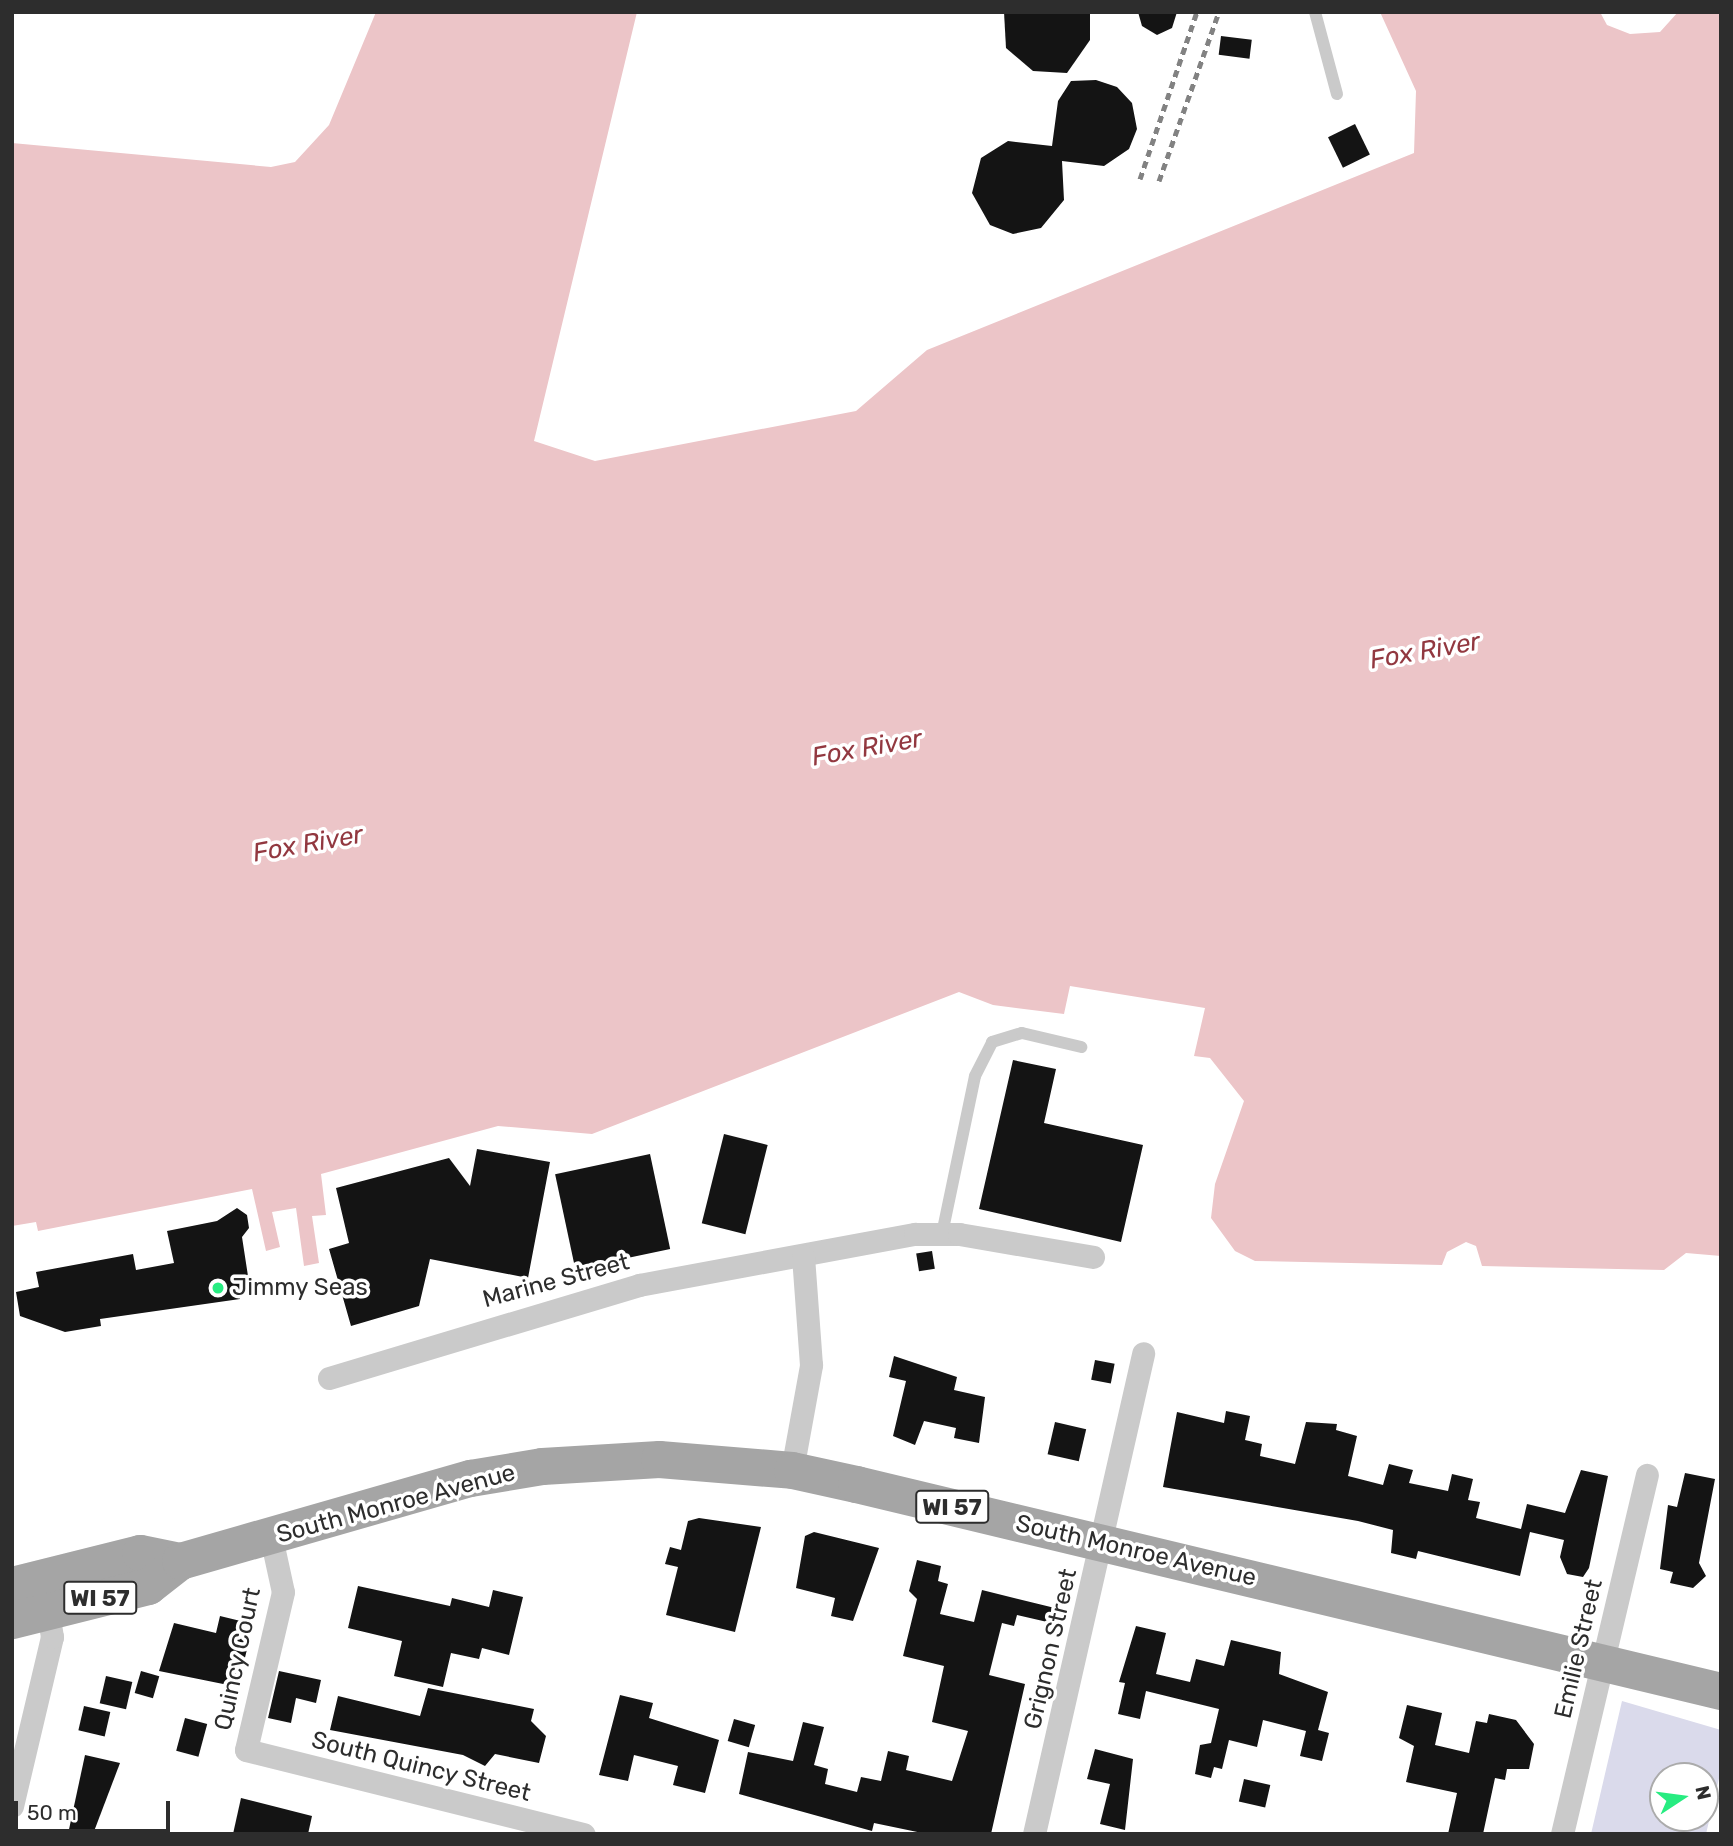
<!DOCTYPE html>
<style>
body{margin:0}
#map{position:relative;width:1733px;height:1846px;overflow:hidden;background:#fff;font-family:Rubik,sans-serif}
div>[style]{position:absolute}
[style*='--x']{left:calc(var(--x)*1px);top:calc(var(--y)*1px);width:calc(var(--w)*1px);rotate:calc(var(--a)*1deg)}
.green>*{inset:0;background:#dadaeb}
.water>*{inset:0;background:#ecc5c8}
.building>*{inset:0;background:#141414;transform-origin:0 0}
.lane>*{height:12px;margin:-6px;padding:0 6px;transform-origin:6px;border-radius:6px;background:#cacaca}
.street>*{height:23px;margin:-11.5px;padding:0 11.5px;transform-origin:11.5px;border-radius:11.5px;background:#cacaca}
.primary>*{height:37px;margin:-18.5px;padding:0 18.5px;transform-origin:18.5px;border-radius:18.5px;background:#a5a5a5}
.rail>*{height:5px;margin-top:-2.5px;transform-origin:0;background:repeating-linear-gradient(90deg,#828282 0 7px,transparent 0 12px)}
.dots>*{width:19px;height:19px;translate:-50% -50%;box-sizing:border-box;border:4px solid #fff;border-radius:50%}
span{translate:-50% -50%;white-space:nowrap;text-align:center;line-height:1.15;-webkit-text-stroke:7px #fff;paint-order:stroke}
.shield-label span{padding:2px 5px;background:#fff;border:2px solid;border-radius:5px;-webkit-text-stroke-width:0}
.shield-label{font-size:23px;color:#2d2d2d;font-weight:700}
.street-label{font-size:24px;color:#2d2d2d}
.poi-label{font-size:24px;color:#2d2d2d}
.left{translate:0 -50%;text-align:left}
.water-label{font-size:26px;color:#923840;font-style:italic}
.frame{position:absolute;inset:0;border:14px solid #2d2d2d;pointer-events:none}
.north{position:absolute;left:1649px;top:1762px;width:70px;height:70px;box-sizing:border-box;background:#fff;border:2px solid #ababab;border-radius:50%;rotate:77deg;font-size:19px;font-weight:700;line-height:28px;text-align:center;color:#2d2d2d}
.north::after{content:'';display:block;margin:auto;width:24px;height:32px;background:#27ec81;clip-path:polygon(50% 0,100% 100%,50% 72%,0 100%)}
.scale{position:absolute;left:14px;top:1801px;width:156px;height:32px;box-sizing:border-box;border:4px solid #2d2d2d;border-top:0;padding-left:9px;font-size:21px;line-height:24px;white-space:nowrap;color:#2d2d2d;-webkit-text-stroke:5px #fff;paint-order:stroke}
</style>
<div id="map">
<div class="green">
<div style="clip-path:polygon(evenodd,1622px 1701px,1721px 1730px,1721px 1770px,1706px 1834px,1591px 1834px,1622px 1701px,1663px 1776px,1705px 1776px,1705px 1818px,1663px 1818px,1663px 1776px)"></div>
</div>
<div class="water">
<div style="clip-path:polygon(376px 12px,637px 12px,534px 441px,595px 461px,856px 411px,927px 350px,1414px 153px,1416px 91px,1380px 12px,1600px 12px,1607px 25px,1630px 34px,1660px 32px,1678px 12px,1721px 12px,1721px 1256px,1686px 1253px,1664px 1270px,1482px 1266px,1476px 1246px,1466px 1242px,1447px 1252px,1442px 1265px,1255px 1261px,1235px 1251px,1211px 1218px,1215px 1184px,1244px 1101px,1210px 1058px,1194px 1056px,1205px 1008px,1070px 986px,1064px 1014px,993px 1005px,959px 992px,592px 1134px,498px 1126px,321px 1174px,326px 1215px,312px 1216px,319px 1263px,304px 1266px,296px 1208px,272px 1212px,280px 1247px,266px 1251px,252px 1189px,38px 1231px,36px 1222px,12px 1226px,12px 143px,271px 167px,295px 162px,329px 125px)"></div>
</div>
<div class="building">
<div style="clip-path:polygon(1004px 12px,1090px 12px,1090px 40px,1067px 73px,1033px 71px,1006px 48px)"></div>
<div style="clip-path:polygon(1138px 12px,1177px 12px,1172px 28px,1157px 35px,1142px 26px)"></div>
<div style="left:1221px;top:36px;width:31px;height:19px;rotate:7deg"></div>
<div style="clip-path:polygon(1096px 80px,1117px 87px,1132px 103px,1137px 129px,1129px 149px,1104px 166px,1062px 161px,1064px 200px,1041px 228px,1013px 234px,990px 225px,972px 193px,981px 158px,1008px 141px,1052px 146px,1058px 101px,1071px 81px)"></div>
<div style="left:1355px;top:124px;width:34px;height:30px;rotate:64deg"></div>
<div style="clip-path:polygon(1013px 1060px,1056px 1069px,1044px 1123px,1143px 1145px,1121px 1242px,979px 1209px)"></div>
<div style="left:724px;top:1134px;width:45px;height:92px;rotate:14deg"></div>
<div style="clip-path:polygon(477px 1149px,550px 1162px,528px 1278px,430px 1259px,419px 1306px,351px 1326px,329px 1249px,349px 1243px,336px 1188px,449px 1158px,470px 1186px)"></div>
<div style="left:650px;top:1154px;width:97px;height:97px;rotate:78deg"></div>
<div style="clip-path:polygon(237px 1208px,247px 1215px,249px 1228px,242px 1237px,250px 1289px,239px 1291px,240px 1299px,100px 1319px,101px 1326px,65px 1332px,20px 1316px,16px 1292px,39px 1287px,36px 1272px,133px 1254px,136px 1270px,174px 1263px,167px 1231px,217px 1221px)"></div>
<div style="left:932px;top:1251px;width:18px;height:16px;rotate:81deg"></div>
<div style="clip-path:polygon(894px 1356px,957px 1377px,954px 1390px,985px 1397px,979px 1443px,954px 1438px,956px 1428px,924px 1421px,915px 1445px,893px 1436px,906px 1381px,889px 1377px)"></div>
<div style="left:1095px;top:1360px;width:20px;height:20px;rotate:11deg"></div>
<div style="clip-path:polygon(1226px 1411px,1250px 1416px,1245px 1440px,1262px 1444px,1260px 1456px,1295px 1464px,1306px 1422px,1337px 1424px,1336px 1430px,1357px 1436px,1348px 1476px,1383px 1485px,1389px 1464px,1413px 1470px,1409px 1483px,1448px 1491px,1452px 1474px,1473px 1479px,1468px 1500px,1480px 1502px,1476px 1518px,1521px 1529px,1527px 1504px,1565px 1513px,1581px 1470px,1608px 1476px,1589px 1568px,1583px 1577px,1567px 1574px,1560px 1557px,1564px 1540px,1530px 1532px,1520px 1576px,1418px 1551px,1416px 1559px,1391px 1553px,1393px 1530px,1358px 1521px,1163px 1487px,1177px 1412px,1224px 1423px)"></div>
<div style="left:1055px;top:1422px;width:32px;height:33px;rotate:13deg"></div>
<div style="clip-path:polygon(1685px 1473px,1715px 1479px,1699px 1563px,1706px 1576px,1693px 1588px,1670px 1583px,1673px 1572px,1660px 1569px,1668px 1505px,1677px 1507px)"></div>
<div style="clip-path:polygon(699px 1518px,761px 1527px,735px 1632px,666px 1615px,678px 1567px,665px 1564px,670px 1547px,681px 1550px,688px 1521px)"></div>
<div style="clip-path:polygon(814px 1532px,879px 1548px,853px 1621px,831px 1616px,835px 1598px,796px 1588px,805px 1536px)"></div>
<div style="clip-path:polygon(917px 1560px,941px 1566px,938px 1581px,948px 1584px,940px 1614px,974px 1622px,982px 1590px,1059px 1609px,1056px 1624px,1017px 1615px,1014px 1626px,1002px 1623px,989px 1675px,1025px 1684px,991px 1834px,927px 1834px,874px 1823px,872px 1831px,739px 1794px,748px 1752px,793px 1761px,803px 1722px,824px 1727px,814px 1765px,828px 1769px,825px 1784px,857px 1792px,861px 1777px,881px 1781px,888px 1751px,909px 1756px,906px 1770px,952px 1781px,968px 1731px,932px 1722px,944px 1666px,903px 1656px,917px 1599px,909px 1591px)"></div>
<div style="clip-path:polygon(358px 1586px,450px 1606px,452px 1598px,489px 1607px,493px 1590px,523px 1597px,509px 1655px,482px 1648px,479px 1659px,451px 1653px,443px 1687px,394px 1676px,402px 1641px,348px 1628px)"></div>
<div style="clip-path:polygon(220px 1616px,253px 1624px,238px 1687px,159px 1671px,174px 1623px,216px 1633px)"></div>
<div style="clip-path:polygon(1136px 1626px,1166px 1633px,1156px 1674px,1190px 1682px,1196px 1659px,1224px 1666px,1231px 1640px,1281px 1652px,1279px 1674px,1328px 1692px,1318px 1730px,1329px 1733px,1322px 1761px,1300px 1756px,1306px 1731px,1263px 1720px,1257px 1747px,1229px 1740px,1222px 1769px,1214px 1767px,1211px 1778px,1195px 1774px,1200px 1745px,1211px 1743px,1219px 1709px,1146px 1691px,1140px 1719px,1118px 1714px,1125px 1683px,1119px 1682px)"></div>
<div style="left:141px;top:1671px;width:19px;height:23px;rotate:16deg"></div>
<div style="clip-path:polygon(279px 1671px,321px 1680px,316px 1703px,296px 1698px,291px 1723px,268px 1718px)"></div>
<div style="left:106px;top:1676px;width:27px;height:28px;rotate:13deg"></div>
<div style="clip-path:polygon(428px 1688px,534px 1709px,531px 1721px,546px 1736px,539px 1763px,495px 1754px,485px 1766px,463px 1755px,330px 1730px,338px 1696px,420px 1716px)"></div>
<div style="clip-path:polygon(620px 1695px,653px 1703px,649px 1718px,719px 1740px,705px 1793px,673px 1785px,678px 1766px,634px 1755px,628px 1781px,599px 1775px)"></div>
<div style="clip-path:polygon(1407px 1705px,1442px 1713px,1435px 1745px,1469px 1753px,1476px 1721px,1487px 1723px,1489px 1714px,1516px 1720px,1534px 1744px,1529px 1769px,1507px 1769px,1505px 1780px,1495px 1778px,1483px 1834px,1448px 1834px,1457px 1793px,1406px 1782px,1414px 1746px,1399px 1738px)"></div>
<div style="left:84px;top:1706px;width:27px;height:25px;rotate:13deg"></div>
<div style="left:185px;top:1718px;width:23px;height:34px;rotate:15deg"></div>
<div style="left:734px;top:1719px;width:22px;height:23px;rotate:16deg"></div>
<div style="clip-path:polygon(1095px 1749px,1133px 1759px,1125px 1830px,1100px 1824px,1110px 1784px,1087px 1779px)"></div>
<div style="clip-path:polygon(85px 1755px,120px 1763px,93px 1834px,68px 1834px)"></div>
<div style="left:1244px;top:1779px;width:27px;height:23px;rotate:13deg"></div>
<div style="clip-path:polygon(241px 1798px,312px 1816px,308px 1834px,233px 1834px)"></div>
</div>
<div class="lane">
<div style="--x:1315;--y:12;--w:85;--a:75"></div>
<div style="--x:942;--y:1234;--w:161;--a:-78.2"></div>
<div style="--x:975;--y:1076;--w:38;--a:-63"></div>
<div style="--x:992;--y:1042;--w:31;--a:-17"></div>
<div style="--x:1022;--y:1033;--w:61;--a:13.3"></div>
</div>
<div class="street">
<div style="--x:329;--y:1378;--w:324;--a:-16.7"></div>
<div style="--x:639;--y:1285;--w:281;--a:-10.5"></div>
<div style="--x:915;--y:1234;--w:44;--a:0"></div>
<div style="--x:959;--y:1234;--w:136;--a:9.7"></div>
<div style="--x:792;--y:1470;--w:107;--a:-79.7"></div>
<div style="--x:811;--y:1365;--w:109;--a:-94.2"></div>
<div style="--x:271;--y:1537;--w:56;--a:77.7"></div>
<div style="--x:283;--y:1592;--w:162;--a:103.2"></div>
<div style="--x:246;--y:1750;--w:348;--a:14"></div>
<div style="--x:12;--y:1806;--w:174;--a:-76.7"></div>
<div style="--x:52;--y:1637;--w:36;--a:-99"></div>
<div style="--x:1034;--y:1834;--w:493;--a:-77.2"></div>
<div style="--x:1562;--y:1834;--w:369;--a:-76.7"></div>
</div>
<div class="primary">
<div style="--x:12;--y:1585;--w:132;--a:-14"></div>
<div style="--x:140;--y:1553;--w:41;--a:11.3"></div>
<div style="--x:12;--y:1620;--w:140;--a:-14"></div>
<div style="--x:148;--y:1586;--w:41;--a:-38"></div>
<div style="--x:180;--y:1561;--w:302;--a:-16"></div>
<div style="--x:470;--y:1478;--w:73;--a:-9.5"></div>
<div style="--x:542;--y:1466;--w:117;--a:-3.4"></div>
<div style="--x:659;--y:1459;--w:133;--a:4.7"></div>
<div style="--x:792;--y:1470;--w:66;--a:12.3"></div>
<div style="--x:856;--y:1484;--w:889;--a:13.46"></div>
</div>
<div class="rail">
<div style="--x:1140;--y:179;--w:176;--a:-71.2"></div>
<div style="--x:1159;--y:181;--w:179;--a:-70.5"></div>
</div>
<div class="dots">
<div style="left:218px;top:1288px;background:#27ec81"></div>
</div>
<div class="shield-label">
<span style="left:952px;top:1507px">WI 57</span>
<span style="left:100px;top:1598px">WI 57</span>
</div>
<div class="street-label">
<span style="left:556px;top:1281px;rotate:-15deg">Marine Street</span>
<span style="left:396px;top:1504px;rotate:-15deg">South Monroe Avenue</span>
<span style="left:1136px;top:1551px;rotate:13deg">South Monroe Avenue</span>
<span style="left:1051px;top:1649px;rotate:-77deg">Grignon Street</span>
<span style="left:1579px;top:1649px;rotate:-77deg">Emilie Street</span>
<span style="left:238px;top:1659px;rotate:-78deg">Quincy Court</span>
<span style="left:421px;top:1767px;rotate:14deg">South Quincy Street</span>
</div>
<div class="poi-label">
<span class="left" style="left:232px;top:1288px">Jimmy Seas</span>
</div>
<div class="water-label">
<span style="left:1425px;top:651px;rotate:-10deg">Fox River</span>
<span style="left:867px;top:748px;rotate:-10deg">Fox River</span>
<span style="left:308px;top:844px;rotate:-10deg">Fox River</span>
</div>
<div class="frame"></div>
<div class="north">N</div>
<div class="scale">50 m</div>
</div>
